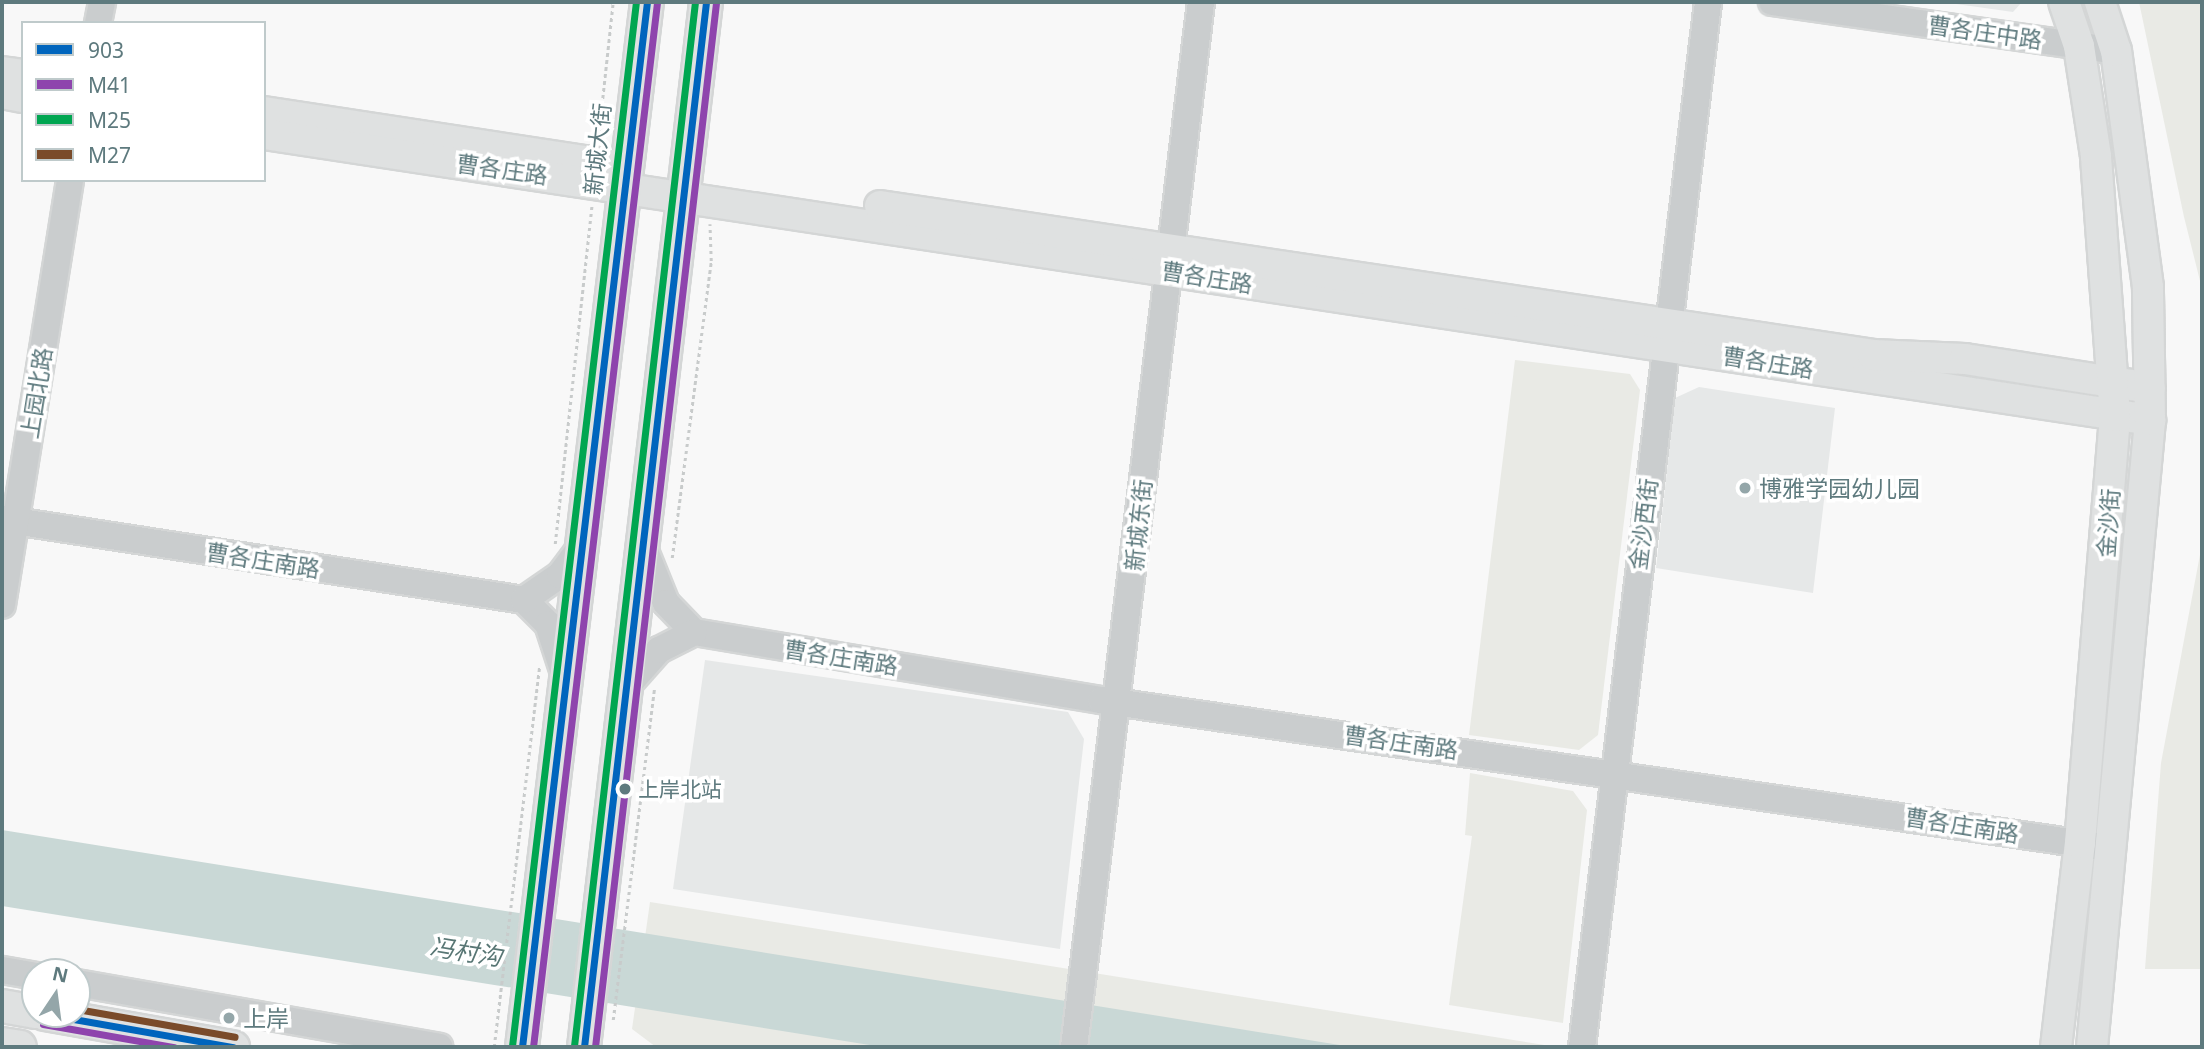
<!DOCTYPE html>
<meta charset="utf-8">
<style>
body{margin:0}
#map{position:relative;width:2204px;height:1049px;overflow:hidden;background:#f8f8f8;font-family:"Noto Sans","Noto Sans SC",sans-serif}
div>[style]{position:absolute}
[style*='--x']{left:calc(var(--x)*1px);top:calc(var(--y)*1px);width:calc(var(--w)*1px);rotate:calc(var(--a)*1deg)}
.built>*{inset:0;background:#e6e8e8}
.green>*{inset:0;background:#e9eae5}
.water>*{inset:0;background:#c9d8d6}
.path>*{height:2.5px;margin-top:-1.25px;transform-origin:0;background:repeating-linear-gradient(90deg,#c8cbcb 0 3.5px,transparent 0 7px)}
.roads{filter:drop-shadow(2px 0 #d4d6d6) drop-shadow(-2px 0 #d4d6d6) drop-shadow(0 2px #d4d6d6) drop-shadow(0 -2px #d4d6d6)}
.tertiary>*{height:26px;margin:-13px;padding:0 13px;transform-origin:13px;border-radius:13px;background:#cacdce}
.secondary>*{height:30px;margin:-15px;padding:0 15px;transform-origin:15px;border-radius:15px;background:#dfe1e1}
.primary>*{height:32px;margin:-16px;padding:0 16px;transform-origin:16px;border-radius:16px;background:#dfe1e1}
.bus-1>*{height:7px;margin:-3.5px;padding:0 3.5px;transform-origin:3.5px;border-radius:3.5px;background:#0065bd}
.bus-2>*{height:7px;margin:-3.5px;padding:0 3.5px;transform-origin:3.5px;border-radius:3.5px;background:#8e44ad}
.bus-3>*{height:7px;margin:-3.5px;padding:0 3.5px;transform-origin:3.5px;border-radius:3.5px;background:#00a651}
.bus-4>*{height:7px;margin:-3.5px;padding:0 3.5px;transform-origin:3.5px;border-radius:3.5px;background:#7a4b2a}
.dots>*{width:19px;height:19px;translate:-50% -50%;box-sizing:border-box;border:4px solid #fff;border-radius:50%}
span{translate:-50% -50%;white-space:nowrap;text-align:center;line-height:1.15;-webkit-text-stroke:7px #fff;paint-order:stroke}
.bus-label{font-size:21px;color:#5e7a7e}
.left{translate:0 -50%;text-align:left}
.street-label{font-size:23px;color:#5e7a7e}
.poi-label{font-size:23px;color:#5e7a7e}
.water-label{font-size:24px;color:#587674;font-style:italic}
.frame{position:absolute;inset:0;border:4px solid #5e7a7e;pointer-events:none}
.legend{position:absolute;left:21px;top:21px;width:245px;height:161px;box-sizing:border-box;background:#fff;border:2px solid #bfcacb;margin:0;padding:9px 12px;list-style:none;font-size:21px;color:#5e7a7e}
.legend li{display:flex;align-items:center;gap:14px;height:35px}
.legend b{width:35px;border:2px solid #bfcacb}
.north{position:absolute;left:21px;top:958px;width:70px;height:70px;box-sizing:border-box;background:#fff;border:2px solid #bfcacb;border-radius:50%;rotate:13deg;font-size:19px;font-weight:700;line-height:28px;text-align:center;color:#5e7a7e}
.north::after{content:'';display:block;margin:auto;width:24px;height:32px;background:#94a6a9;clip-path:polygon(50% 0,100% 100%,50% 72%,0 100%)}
</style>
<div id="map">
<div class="built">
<div style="clip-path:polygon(1942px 2px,2022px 2px,2013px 12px)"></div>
<div style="clip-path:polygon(1699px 387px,1835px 408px,1813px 593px,1656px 568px,1675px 398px)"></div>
<div style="clip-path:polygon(705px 660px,1068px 712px,1084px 739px,1060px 949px,673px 889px)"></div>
</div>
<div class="green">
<div style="clip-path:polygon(2139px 2px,2202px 2px,2202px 289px,2184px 217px)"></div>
<div style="clip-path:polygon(1515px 360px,1630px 374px,1640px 390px,1598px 735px,1579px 750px,1469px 735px)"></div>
<div style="clip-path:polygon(2202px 544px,2202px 969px,2145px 969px,2161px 763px)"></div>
<div style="clip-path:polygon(1470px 773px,1573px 791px,1587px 810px,1563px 1023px,1449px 1005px,1472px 836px,1465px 835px)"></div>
<div style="clip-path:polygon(650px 902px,1557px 1047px,656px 1047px,632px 1029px)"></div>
</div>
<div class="water">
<div style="clip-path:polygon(2px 830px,1352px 1047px,882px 1047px,2px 906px)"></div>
</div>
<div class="path">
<div style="--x:598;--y:140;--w:139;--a:-83.8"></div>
<div style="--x:555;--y:544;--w:340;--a:-83.8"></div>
<div style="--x:672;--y:558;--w:300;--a:-82.5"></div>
<div style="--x:711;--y:261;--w:37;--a:-92"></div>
<div style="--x:613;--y:1020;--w:334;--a:-82.9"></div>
<div style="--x:494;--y:1047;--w:382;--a:-83.2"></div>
</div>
<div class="roads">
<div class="tertiary">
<div style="--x:1772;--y:2;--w:347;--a:8.1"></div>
<div style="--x:98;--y:23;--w:21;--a:-79"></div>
<div style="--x:2;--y:519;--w:528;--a:8.82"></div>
<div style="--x:524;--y:600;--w:34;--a:45"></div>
<div style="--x:548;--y:624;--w:52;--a:71.9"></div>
<div style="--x:643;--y:546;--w:61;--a:68"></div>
<div style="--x:666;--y:603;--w:40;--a:46"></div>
<div style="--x:694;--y:632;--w:413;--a:9.5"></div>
<div style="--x:1101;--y:700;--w:1020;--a:8.34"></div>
<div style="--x:524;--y:600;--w:44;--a:-34.8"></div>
<div style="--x:560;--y:575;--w:39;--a:-53"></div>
<div style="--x:2;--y:605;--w:430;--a:-80.9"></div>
<div style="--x:626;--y:687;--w:50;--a:-48.3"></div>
<div style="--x:659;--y:650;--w:39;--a:-27"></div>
<div style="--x:2;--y:970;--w:34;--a:10"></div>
<div style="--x:77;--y:983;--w:368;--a:10"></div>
<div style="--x:1074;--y:1047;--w:1053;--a:-83.07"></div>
<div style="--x:1582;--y:1047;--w:1053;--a:-83.12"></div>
</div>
<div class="secondary">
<div style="--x:2;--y:72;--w:21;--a:8"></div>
<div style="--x:2;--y:93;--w:21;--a:11"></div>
<div style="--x:264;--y:112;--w:356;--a:8.7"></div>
<div style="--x:264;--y:134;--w:1908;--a:8.62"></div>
<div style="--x:880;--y:206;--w:1004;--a:8.53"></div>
<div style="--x:1873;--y:355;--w:92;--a:2.5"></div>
<div style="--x:1965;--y:359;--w:187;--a:8.9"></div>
<div style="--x:2056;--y:1047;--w:205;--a:-83.3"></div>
<div style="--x:2080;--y:843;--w:428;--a:-85.3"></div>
<div style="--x:2115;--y:416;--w:261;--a:-94.2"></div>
<div style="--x:2096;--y:156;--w:111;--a:-98.8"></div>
<div style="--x:2079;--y:46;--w:46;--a:-108.8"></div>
<div style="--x:2092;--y:1047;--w:630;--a:-84.71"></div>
<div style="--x:2150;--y:420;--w:133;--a:-90.9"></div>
<div style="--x:2148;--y:287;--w:238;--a:-97.7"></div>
<div style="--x:2116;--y:51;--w:52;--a:-108.1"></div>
</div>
<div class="primary">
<div style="--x:2;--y:1006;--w:34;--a:10"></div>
<div style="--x:45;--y:1014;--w:191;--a:10"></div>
<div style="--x:2;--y:1044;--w:18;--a:9"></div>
<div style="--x:522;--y:1047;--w:1052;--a:-83.18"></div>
<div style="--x:584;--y:1047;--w:1052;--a:-83.34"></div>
</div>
</div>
<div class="bus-1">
<div style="--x:45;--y:1014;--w:191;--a:10"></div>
<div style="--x:522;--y:1047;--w:1052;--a:-83.18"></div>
<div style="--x:584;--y:1047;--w:1052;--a:-83.34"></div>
</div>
<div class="bus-2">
<div style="--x:43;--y:1024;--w:133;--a:10"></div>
<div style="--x:533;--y:1047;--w:1051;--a:-83.23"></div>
<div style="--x:595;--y:1047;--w:1051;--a:-83.39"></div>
</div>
<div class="bus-3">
<div style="--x:512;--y:1046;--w:1051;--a:-83.23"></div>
<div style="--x:574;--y:1046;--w:1051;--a:-83.39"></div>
</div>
<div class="bus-4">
<div style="--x:77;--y:1009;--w:160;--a:10"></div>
</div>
<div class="dots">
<div style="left:1745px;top:488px;background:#94a6a9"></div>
<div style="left:625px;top:789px;background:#5e7a7e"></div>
<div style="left:229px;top:1018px;background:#94a6a9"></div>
</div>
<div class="bus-label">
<span class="left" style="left:638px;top:789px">上岸北站</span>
</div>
<div class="street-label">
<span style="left:1985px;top:32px;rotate:8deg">曹各庄中路</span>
<span style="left:597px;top:149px;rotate:-84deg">新城大街</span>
<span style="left:502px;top:169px;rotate:8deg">曹各庄路</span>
<span style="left:1207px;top:277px;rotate:9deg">曹各庄路</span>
<span style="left:1768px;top:362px;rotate:9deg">曹各庄路</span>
<span style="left:36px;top:393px;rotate:-81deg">上园北路</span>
<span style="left:2108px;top:523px;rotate:-86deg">金沙街</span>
<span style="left:1643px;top:524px;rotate:-83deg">金沙西街</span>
<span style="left:1138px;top:525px;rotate:-84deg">新城东街</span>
<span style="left:263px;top:560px;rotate:9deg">曹各庄南路</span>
<span style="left:841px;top:657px;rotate:9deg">曹各庄南路</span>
<span style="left:1401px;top:742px;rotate:8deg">曹各庄南路</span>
<span style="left:1962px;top:825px;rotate:9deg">曹各庄南路</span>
</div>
<div class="poi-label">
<span class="left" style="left:1759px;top:488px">博雅学园幼儿园</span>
<span class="left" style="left:243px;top:1018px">上岸</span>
</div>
<div class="water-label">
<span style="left:466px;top:951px;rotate:9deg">冯村沟</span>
</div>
<div class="frame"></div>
<ul class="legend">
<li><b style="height:9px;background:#0065bd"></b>903</li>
<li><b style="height:9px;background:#8e44ad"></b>M41</li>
<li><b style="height:9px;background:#00a651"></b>M25</li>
<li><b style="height:9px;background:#7a4b2a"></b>M27</li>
</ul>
<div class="north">N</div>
</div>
